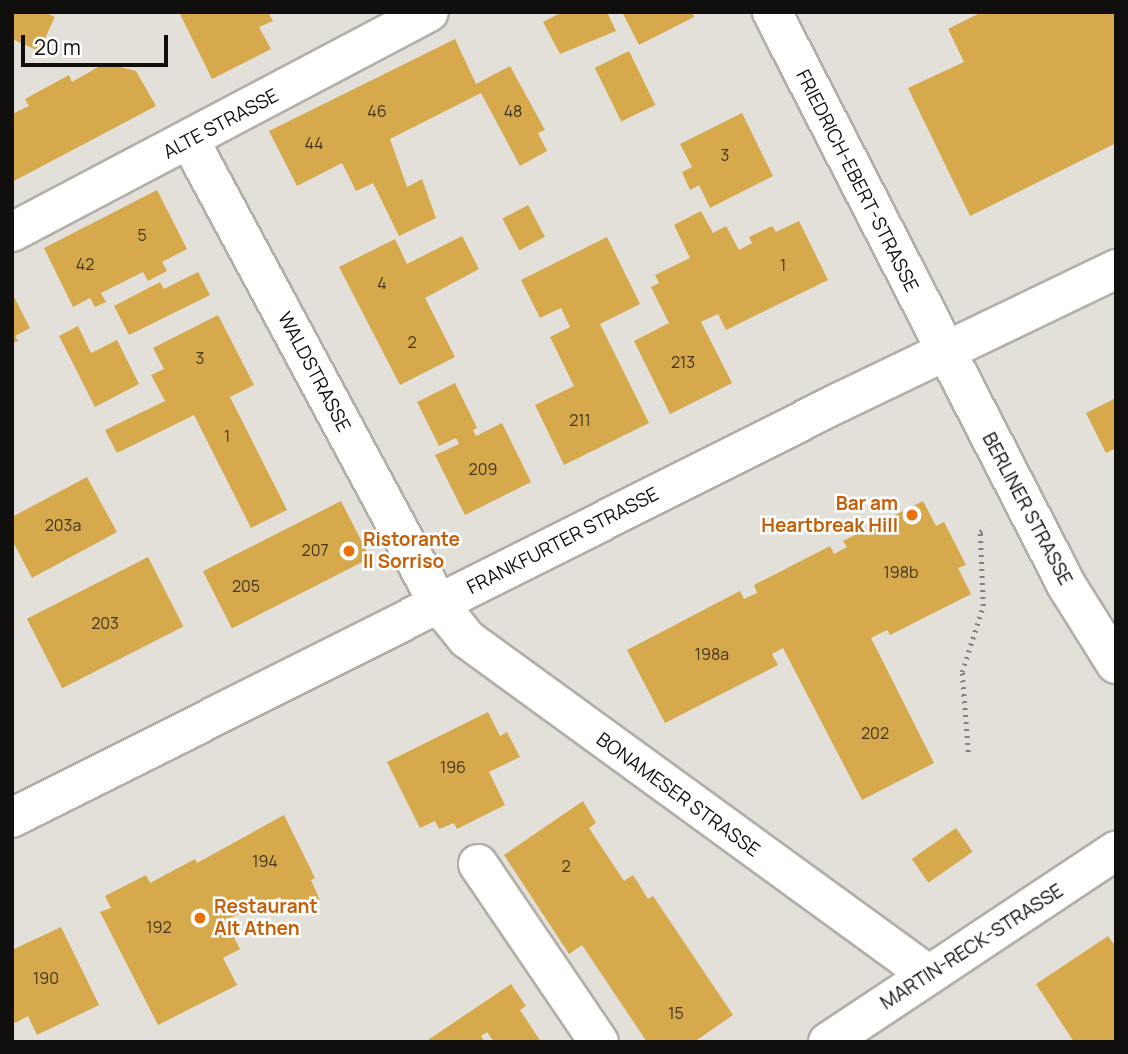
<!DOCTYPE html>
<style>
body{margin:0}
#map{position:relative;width:1128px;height:1054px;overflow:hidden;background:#e3e0d9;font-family:Manrope,sans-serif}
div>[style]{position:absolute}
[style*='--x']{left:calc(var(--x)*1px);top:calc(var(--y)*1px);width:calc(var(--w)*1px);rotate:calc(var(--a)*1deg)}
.building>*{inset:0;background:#d6a94d;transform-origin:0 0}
.path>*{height:4.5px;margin-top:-2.25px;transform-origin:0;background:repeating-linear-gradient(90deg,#84827d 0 2px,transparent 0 7px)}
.roads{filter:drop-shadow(2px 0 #b3afa9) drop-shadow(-2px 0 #b3afa9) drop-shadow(0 2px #b3afa9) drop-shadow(0 -2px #b3afa9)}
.minor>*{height:38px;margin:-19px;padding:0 19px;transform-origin:19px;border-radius:19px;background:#fff}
.major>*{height:38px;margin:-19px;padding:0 19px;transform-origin:19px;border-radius:19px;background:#fff}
.dots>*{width:19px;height:19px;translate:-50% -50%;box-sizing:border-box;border:4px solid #fff;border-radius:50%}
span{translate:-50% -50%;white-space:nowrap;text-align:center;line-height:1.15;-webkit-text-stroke:5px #fff;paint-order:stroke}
.number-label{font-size:16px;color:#42361d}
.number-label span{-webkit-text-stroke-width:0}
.street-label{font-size:19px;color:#100f0d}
.food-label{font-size:19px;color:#c56008;font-weight:700}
.right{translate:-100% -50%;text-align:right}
.left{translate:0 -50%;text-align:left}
.frame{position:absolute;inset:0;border:14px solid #100f0d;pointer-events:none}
.scale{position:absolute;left:21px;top:35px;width:147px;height:32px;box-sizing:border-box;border:4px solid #100f0d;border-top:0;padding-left:9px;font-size:21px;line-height:24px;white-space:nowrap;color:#100f0d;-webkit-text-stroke:5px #fff;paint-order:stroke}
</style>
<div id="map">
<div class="building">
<div style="clip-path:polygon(12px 12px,45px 12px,55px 17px,39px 51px,12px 39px)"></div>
<div style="clip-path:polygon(179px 12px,268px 12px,273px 21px,259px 27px,271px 49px,212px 79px)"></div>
<div style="clip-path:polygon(562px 12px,607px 12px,616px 31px,560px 54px,543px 22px)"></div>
<div style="clip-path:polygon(622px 12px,692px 12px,694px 17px,639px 45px)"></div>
<div style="clip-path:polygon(982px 12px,1116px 12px,1116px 143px,970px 216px,908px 88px,964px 62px,948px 29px)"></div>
<div style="clip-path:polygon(455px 39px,476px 84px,510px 66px,545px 130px,538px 133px,547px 151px,520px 166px,481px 93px,390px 139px,407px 187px,422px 179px,436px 218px,399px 236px,373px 183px,356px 191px,342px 163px,297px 186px,269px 131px)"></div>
<div style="left:629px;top:51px;width:60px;height:38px;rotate:64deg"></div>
<div style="clip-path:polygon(105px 63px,136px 71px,156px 106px,12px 182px,12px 114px,29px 106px,25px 99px,69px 75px,72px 82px)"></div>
<div style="clip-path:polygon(742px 113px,773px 176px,710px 208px,699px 185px,690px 190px,682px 172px,692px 167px,680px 144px)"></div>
<div style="clip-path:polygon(157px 190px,187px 249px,162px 262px,167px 271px,148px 281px,143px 272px,101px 293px,106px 302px,95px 307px,90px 298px,73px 307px,44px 248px)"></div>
<div style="left:528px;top:205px;width:36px;height:29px;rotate:62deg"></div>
<div style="clip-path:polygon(701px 211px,713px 233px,726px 226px,739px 250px,752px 243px,749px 237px,772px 226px,776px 232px,799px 221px,828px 280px,726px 330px,718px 314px,701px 322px,732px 383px,670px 414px,634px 341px,669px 323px,651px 287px,659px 283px,655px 275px,690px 258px,674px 225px)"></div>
<div style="clip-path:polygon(462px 236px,479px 269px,425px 298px,455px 357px,400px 385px,339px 267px,395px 239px,407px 264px)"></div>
<div style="clip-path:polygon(607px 237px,640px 304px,600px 324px,649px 423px,564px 465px,535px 405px,574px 386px,550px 337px,570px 327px,561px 308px,540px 318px,521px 280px)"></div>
<div style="clip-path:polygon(198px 272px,210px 295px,129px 335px,114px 306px,160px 282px,164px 289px)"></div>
<div style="clip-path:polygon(12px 293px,30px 328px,15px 336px,18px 341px,12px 343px)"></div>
<div style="clip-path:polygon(218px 315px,254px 385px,230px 397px,287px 510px,251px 528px,194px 415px,117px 453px,105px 430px,165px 401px,151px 375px,164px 369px,153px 348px)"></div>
<div style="clip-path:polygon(78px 326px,91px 353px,117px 340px,139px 384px,95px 407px,59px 336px)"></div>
<div style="clip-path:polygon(455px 383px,477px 428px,473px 430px,476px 436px,502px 423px,531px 482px,465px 515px,435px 455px,459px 444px,456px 438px,439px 446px,417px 402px)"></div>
<div style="clip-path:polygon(1116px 398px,1116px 448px,1106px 453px,1086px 413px)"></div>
<div style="clip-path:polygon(87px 477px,117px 532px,32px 578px,12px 540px,12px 517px)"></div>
<div style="left:341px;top:501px;width:64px;height:155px;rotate:63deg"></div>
<div style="clip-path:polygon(923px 501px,936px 526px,944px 522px,966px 565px,958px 568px,971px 594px,890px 635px,887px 630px,871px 638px,934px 763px,862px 800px,783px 648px,772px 654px,778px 665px,665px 723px,627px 650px,740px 591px,744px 599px,757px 593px,754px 585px,830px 546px,834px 554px,847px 547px,843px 541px)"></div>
<div style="left:148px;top:557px;width:78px;height:136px;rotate:63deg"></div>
<div style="clip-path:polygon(488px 712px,500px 736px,507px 732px,520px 757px,489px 772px,505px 805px,457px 829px,454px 823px,439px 829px,435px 821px,420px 828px,387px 762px)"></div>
<div style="clip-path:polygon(583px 801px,596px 823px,589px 828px,624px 881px,633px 875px,648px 899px,653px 896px,733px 1015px,694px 1042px,647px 1042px,582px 945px,569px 954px,504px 855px)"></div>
<div style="clip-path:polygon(284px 815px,315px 878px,311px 880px,320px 900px,288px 915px,280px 897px,225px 920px,240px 949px,223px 958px,237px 985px,158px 1025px,100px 912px,111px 908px,105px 896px,146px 875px,150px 883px,195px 859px,197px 863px)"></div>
<div style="left:956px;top:828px;width:29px;height:54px;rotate:55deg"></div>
<div style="clip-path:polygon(61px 927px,99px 1005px,37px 1035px,28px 1016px,15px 1023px,12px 1018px,12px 950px)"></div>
<div style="clip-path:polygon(1108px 936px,1116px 947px,1116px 1042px,1074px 1042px,1036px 984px)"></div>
<div style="clip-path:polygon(511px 984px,526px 1006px,520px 1010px,541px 1042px,494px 1042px,487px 1032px,481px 1036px,485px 1042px,425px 1042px)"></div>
</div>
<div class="path">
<div style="--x:968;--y:752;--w:80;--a:-94.3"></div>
<div style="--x:962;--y:672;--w:69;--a:-72.3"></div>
<div style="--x:983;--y:606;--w:74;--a:-92.3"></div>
<div style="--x:980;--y:532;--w:7;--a:-34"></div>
</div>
<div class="roads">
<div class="minor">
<div style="--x:772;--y:12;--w:645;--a:62.8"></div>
<div style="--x:1067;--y:586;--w:92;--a:57.9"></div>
<div style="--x:190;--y:141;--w:524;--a:61.77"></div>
<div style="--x:438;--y:603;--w:46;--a:51.1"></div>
<div style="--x:467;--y:639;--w:571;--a:36.03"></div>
<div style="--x:12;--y:232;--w:471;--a:-27.8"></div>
<div style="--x:478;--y:864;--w:215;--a:55.8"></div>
<div style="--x:828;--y:1042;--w:346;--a:-33.6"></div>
</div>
<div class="major">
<div style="--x:12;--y:818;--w:924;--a:-26.68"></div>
<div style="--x:838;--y:403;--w:309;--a:-25.7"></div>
</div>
</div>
<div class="dots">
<div style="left:912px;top:515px;background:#e8710a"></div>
<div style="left:349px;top:551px;background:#e8710a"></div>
<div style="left:200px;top:918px;background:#e8710a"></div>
</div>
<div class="number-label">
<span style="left:377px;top:111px">46</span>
<span style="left:513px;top:111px">48</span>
<span style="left:314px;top:143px">44</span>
<span style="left:725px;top:155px">3</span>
<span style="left:142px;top:235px">5</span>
<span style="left:85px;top:264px">42</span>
<span style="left:783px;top:265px">1</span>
<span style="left:382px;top:283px">4</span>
<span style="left:412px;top:342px">2</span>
<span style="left:200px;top:358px">3</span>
<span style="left:683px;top:362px">213</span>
<span style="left:580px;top:420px">211</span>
<span style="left:227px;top:436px">1</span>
<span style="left:483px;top:469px">209</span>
<span style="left:63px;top:525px">203a</span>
<span style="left:315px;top:550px">207</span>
<span style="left:901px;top:572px">198b</span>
<span style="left:246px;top:586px">205</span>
<span style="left:105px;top:623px">203</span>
<span style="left:712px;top:654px">198a</span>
<span style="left:875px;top:733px">202</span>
<span style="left:453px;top:767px">196</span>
<span style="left:265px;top:861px">194</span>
<span style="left:566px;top:866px">2</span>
<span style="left:159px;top:927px">192</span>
<span style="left:46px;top:978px">190</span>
<span style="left:676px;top:1013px">15</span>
</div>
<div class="street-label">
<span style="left:221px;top:124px;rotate:-28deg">ALTE STRASSE</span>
<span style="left:857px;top:181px;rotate:63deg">FRIEDRICH-EBERT-STRASSE</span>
<span style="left:314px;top:372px;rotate:62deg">WALDSTRASSE</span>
<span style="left:1027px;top:509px;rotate:62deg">BERLINER STRASSE</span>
<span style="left:563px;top:541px;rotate:-27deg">FRANKFURTER STRASSE</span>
<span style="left:678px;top:795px;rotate:36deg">BONAMESER STRASSE</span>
<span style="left:972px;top:947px;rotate:-33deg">MARTIN-RECK-STRASSE</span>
</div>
<div class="food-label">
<span class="right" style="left:898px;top:515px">Bar am<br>Heartbreak Hill</span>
<span class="left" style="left:363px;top:551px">Ristorante<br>Il Sorriso</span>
<span class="left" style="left:214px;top:918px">Restaurant<br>Alt Athen</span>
</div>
<div class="frame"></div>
<div class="scale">20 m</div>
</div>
